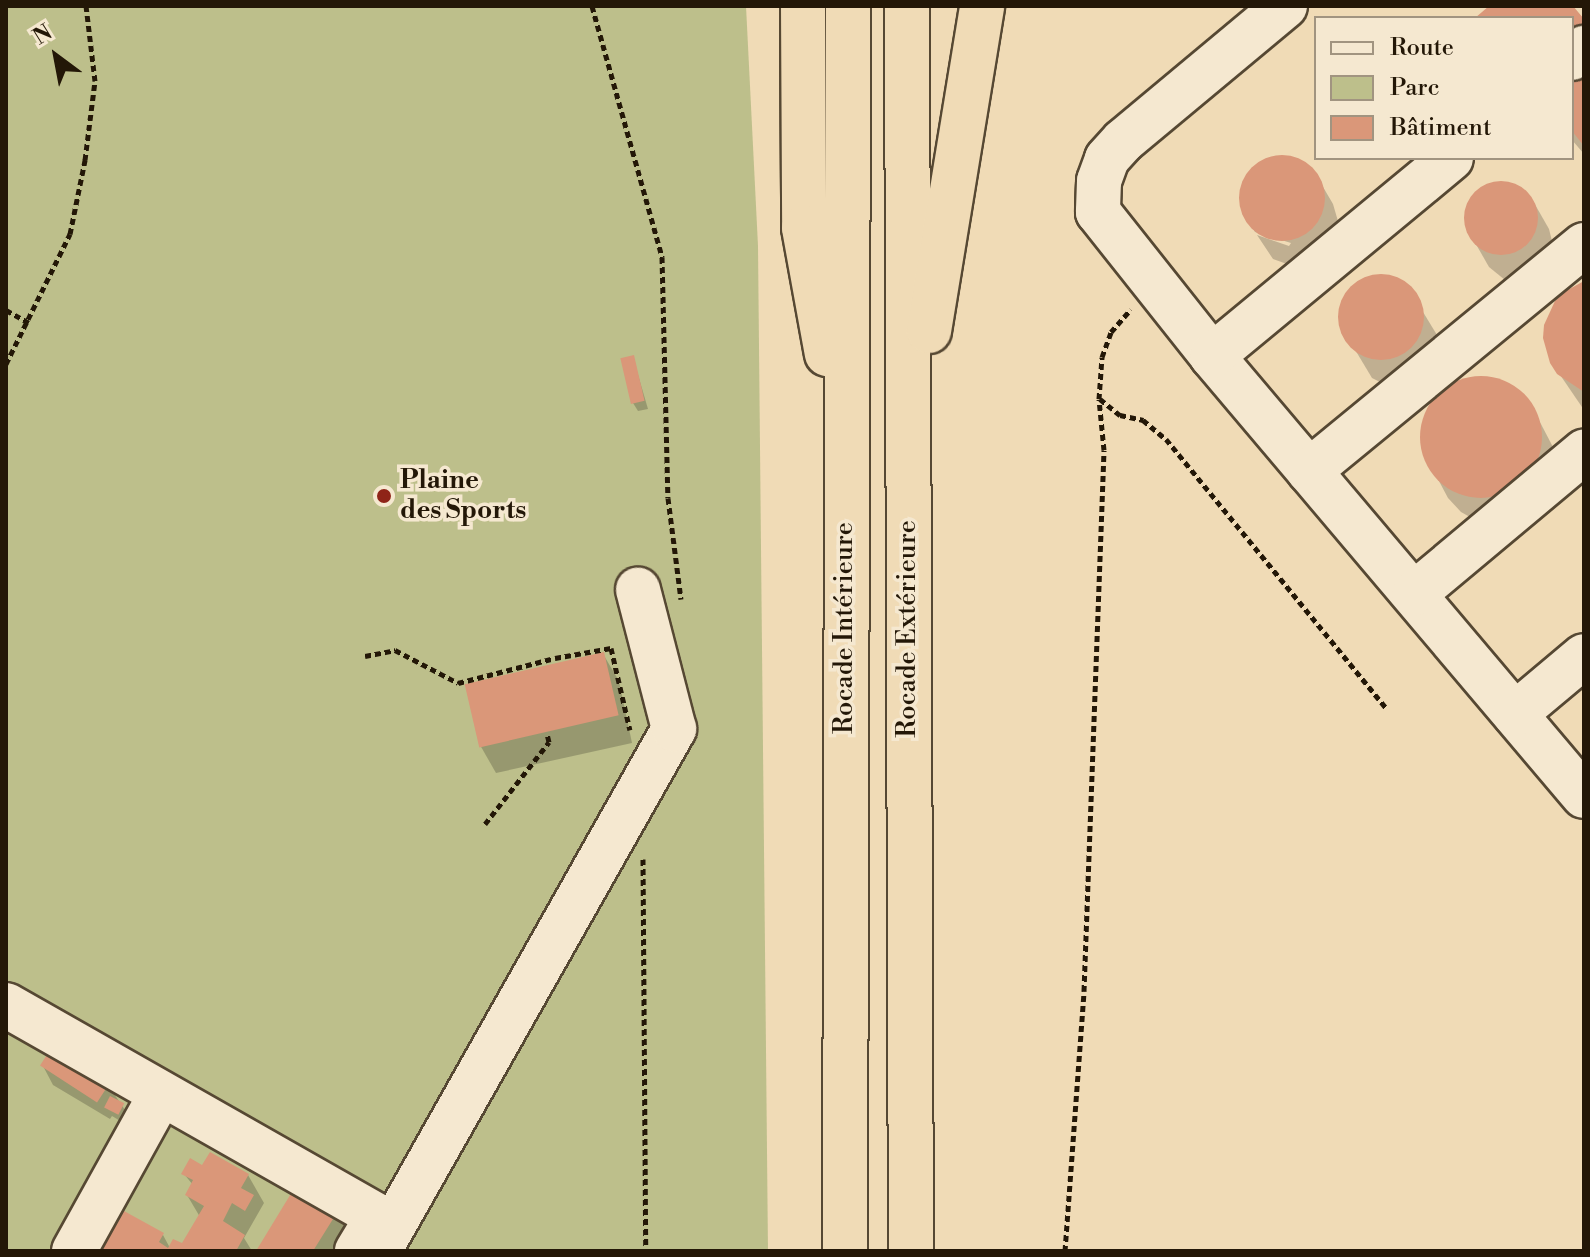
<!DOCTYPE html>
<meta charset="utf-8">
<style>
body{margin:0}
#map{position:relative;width:1590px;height:1257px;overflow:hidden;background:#f0dbb6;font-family:"Libre Bodoni",serif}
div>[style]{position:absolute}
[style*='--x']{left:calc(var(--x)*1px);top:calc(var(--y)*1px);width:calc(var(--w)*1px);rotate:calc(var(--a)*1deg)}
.green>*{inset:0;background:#bdbf8b}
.shadow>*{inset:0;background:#0003}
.building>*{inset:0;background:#da9779;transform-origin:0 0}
.round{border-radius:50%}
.path>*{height:5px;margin-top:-2.5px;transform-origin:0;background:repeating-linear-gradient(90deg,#231707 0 6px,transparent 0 10px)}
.roads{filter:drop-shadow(2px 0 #564833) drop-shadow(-2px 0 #564833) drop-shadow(0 2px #564833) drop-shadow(0 -2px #564833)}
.minor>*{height:44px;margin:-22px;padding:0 22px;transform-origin:22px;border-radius:22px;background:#f5e8d0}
.highway>*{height:44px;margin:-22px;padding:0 22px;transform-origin:22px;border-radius:22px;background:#f0dbb6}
.dots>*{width:22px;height:22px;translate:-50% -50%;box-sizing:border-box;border:4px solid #f5e8d0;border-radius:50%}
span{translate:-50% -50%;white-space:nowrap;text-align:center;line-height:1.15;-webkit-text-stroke:7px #f5e8d0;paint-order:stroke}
.poi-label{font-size:26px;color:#231707;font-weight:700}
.left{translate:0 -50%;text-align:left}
.street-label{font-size:26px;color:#231707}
.frame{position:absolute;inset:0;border:8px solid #231707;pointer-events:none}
.legend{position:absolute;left:1314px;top:16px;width:260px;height:144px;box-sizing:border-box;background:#f5e8d0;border:2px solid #a19480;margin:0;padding:10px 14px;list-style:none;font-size:24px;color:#231707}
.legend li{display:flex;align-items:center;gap:16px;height:40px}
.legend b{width:40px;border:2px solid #a19480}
.north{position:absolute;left:16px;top:16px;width:80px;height:80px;-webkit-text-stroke:6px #f5e8d0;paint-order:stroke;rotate:328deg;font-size:22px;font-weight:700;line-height:32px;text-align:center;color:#231707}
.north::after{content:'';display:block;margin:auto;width:28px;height:36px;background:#231707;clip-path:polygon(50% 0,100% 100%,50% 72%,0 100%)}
</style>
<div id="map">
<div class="green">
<div style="clip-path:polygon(6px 6px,746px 6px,758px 246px,768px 1251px,6px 1251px)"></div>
</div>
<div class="shadow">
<div style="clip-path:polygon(1492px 6px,1571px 6px,1584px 22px,1584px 154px,1572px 140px,1572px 18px,1479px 18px)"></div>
<div style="clip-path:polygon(1283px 157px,1307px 166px,1316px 175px,1333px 204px,1340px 228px,1298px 268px,1273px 259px,1257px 235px,1289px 246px,1291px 243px,1255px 232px,1242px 209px,1243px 184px,1250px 173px,1271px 158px)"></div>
<div style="clip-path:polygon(1493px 183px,1518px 186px,1533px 201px,1549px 229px,1554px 249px,1516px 282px,1505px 280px,1489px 267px,1473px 239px,1466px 213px,1479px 190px)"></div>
<div style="clip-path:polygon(1370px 278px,1395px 278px,1406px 284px,1437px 335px,1439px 347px,1384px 384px,1372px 378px,1342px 328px,1340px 316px,1349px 292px)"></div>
<div style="clip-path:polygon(1584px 284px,1584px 410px,1552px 363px)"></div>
<div style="clip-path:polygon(633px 358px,648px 409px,638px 411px,633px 403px)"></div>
<div style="clip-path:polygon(1483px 377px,1501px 381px,1517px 390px,1530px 403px,1554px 449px,1477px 521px,1461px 512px,1448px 498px,1424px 453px,1422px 434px,1425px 416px,1434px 400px,1448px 388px)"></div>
<div style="clip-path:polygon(603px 654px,619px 681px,632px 743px,496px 773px,480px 745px)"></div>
<div style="clip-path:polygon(43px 1066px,108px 1085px,127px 1113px,122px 1122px,112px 1116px,110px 1119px,53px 1085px)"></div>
<div style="clip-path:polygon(200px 1166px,248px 1175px,264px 1203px,244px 1238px,252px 1251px,103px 1251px,163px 1235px,170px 1248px,183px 1245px,200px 1217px,187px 1195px,193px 1185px,184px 1174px)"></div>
<div style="clip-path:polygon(336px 1212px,352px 1240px,345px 1251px,258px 1251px)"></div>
</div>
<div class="building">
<div style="clip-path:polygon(1489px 6px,1573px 6px,1584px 19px,1584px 146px,1572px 131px,1572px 18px,1475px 18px)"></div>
<div class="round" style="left:1239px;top:155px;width:86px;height:86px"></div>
<div class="round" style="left:1464px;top:181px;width:74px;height:74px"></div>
<div class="round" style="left:1338px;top:274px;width:86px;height:86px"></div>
<div style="clip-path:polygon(1584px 281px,1584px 392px,1557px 374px,1550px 363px,1543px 338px,1544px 325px,1555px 301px,1564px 292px)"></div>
<div style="left:634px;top:355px;width:47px;height:14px;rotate:77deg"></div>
<div class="round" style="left:1420px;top:376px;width:122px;height:122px"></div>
<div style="left:604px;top:652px;width:65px;height:143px;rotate:77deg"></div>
<div style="left:52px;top:1047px;width:68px;height:22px;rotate:33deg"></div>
<div style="left:110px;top:1096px;width:16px;height:13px;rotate:27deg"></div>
<div style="clip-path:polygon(210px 1152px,249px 1174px,241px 1188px,254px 1195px,245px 1211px,232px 1203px,223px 1221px,245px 1235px,236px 1251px,101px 1251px,124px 1211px,164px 1233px,159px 1242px,168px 1248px,173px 1239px,182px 1243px,204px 1206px,185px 1195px,193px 1180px,181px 1174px,190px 1158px,202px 1165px)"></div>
<div style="clip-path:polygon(295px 1187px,338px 1211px,313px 1251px,256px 1251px)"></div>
</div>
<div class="path">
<div style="--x:592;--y:6;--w:261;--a:74.4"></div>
<div style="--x:662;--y:257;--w:241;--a:88.6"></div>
<div style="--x:668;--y:498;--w:102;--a:82.7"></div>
<div style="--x:6;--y:310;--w:26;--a:29"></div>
<div style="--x:6;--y:364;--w:145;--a:-63.8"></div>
<div style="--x:70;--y:234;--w:76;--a:-78.5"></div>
<div style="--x:85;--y:160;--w:80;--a:-82.8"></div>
<div style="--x:95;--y:81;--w:76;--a:-96.8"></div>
<div style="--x:1100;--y:399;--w:26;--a:39"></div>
<div style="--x:1120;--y:415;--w:24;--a:12"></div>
<div style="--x:1143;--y:420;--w:30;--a:40"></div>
<div style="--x:1166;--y:439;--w:348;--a:50.7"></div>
<div style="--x:365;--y:656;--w:31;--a:-11"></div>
<div style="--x:395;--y:650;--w:71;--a:27.6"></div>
<div style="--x:458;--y:683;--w:100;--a:-14.5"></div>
<div style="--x:555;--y:658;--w:57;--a:-10.1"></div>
<div style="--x:611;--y:648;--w:84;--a:77"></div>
<div style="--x:485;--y:824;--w:104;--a:-52"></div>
<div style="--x:549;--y:742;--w:9;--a:-103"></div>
<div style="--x:643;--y:859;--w:392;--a:89.6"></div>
<div style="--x:1065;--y:1251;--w:261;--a:-85.8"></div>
<div style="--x:1084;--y:991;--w:541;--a:-87.88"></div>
<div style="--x:1104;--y:450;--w:51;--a:-95.6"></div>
<div style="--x:1099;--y:399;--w:42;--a:-85.9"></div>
<div style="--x:1102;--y:357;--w:27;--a:-70"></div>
<div style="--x:1111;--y:332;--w:30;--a:-49"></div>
</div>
<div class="roads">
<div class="minor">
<div style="--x:1285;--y:6;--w:211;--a:140.2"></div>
<div style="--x:1123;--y:141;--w:24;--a:132"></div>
<div style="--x:1107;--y:159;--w:23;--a:110"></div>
<div style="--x:1099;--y:181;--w:31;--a:92"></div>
<div style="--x:1098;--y:212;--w:184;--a:51.6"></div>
<div style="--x:1212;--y:356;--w:576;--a:49.79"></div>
<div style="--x:1572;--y:58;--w:16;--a:-40"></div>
<div style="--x:1212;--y:356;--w:310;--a:-39.6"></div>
<div style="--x:1309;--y:471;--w:356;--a:-39.4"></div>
<div style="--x:1414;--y:594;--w:222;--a:-39.9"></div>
<div style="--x:1515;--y:714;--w:90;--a:-40"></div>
<div style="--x:6;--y:1005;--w:428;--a:29.6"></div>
<div style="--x:378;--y:1216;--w:41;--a:121"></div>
<div style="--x:74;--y:1251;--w:179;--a:-61"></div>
<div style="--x:379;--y:1251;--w:600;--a:-60.53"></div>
<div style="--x:674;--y:729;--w:144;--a:-104.5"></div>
</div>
<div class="highway">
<div style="--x:803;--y:6;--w:222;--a:89.7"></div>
<div style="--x:804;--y:228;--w:128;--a:79.7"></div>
<div style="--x:907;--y:6;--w:1245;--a:89.82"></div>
<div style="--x:929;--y:331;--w:329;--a:-80.7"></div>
<div style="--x:845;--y:1251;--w:1245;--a:-89.86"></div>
</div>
</div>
<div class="dots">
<div style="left:384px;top:496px;background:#8f2418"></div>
</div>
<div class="poi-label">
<span class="left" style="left:400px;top:496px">Plaine<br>des Sports</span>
</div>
<div class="street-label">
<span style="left:845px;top:628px;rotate:-90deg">Rocade Intérieure</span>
<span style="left:908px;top:629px;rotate:-90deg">Rocade Extérieure</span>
</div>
<div class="frame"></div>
<ul class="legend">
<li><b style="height:10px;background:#f5e8d0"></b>Route</li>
<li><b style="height:22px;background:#bdbf8b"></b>Parc</li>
<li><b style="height:22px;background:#da9779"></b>Bâtiment</li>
</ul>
<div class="north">N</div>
</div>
